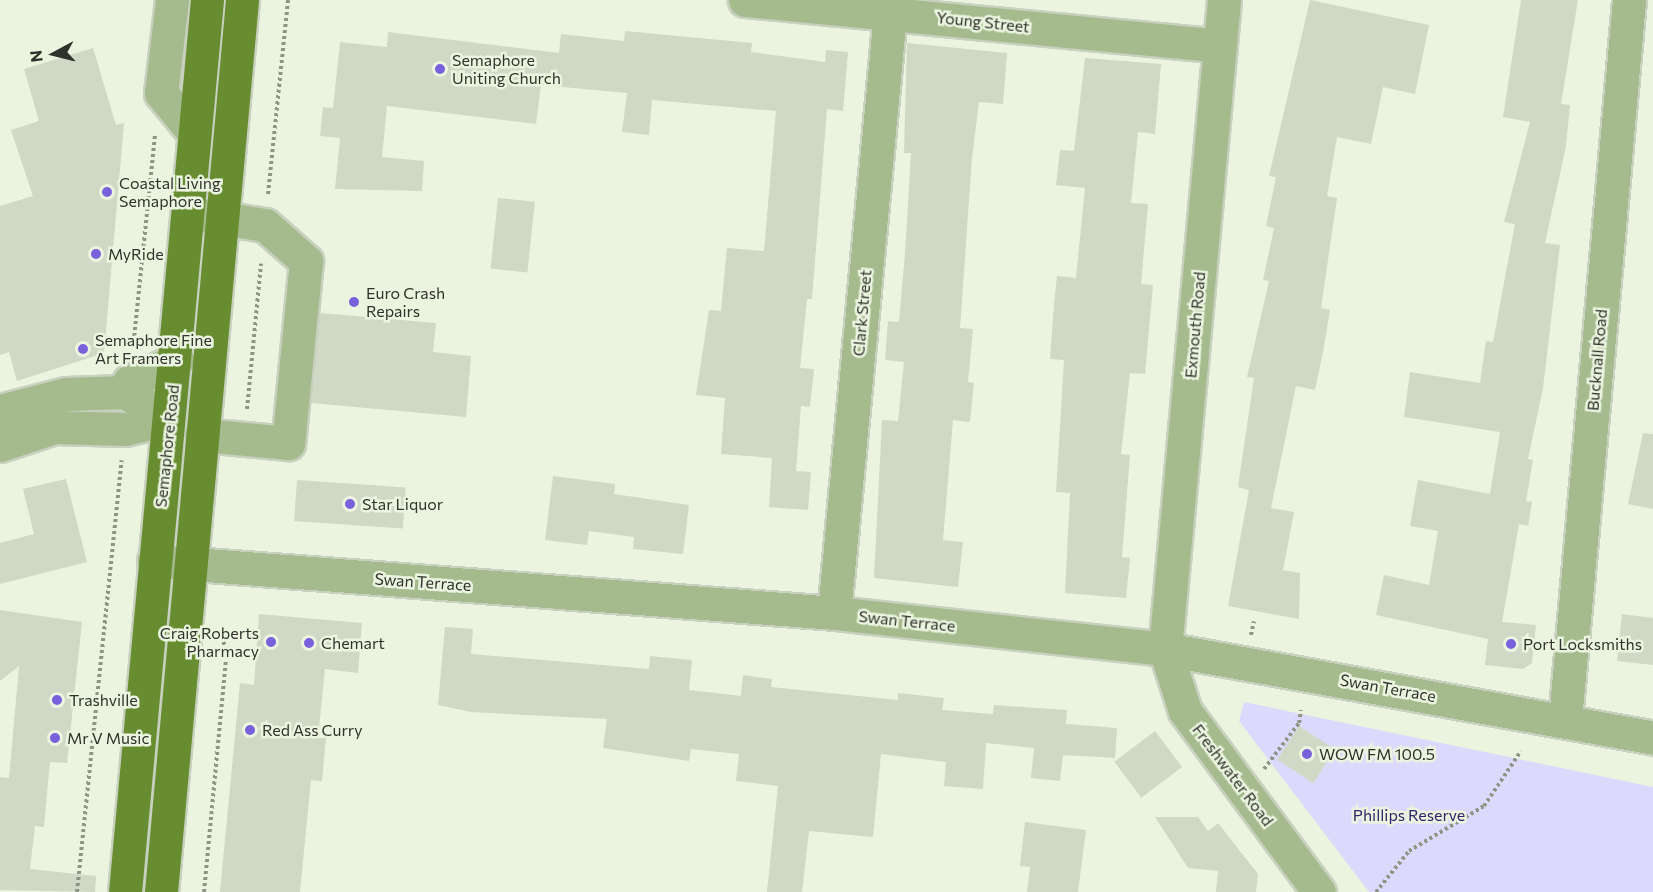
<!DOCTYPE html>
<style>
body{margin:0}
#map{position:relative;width:1653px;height:892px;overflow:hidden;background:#eaf4df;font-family:Commissioner,sans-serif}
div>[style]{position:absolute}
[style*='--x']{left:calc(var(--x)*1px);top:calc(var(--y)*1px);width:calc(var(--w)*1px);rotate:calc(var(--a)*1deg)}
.green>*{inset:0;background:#dcdafc}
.building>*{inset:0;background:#cfd9c5;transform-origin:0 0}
.path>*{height:4px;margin-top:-2px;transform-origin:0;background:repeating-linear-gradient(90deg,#8e9587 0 3px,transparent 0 6px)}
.roads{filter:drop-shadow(2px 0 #c8d1bf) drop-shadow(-2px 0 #c8d1bf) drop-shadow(0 2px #c8d1bf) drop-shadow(0 -2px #c8d1bf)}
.minor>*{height:33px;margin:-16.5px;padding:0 16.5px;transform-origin:16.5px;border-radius:16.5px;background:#a6bb8d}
.major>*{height:33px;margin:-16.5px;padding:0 16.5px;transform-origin:16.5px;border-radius:16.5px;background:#688d30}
.dots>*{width:16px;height:16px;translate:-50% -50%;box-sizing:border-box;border:3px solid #eaf4df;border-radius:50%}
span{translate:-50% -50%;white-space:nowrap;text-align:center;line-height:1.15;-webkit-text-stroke:5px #eaf4df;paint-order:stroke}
.street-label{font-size:16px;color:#2f332b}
.poi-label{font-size:16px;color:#2f332b}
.left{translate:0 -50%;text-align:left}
.right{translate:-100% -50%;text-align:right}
.park-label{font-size:16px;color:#34236c}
.north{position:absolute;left:24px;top:24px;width:60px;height:60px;-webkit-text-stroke:4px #eaf4df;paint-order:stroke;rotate:263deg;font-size:16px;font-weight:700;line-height:24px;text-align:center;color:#2f332b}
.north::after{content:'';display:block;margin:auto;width:21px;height:27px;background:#2f332b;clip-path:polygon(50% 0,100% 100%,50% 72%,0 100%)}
</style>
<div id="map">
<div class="green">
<div style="clip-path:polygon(1244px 702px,1653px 787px,1653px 892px,1369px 892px,1239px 721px)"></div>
</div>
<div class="building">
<div style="clip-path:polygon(1310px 0,1429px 25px,1415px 94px,1383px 87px,1371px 144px,1337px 137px,1327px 196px,1337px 198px,1321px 308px,1330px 310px,1323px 352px,1315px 390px,1296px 386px,1271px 508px,1294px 512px,1283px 570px,1300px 573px,1299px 619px,1228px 606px,1249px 490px,1238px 487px,1254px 378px,1247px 377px,1269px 281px,1263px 280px,1274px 228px,1266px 226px,1276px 177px,1269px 176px)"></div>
<div style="clip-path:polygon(1521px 0,1578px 0,1561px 104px,1570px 105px,1566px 146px,1545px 243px,1560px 245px,1543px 388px,1528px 459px,1533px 460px,1526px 501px,1532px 502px,1528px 526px,1519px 524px,1502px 622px,1536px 625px,1532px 663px,1523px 669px,1485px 665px,1488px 639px,1376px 615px,1384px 575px,1429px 585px,1438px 531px,1410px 526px,1418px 480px,1490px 494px,1500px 432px,1404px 417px,1410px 372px,1480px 383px,1486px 341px,1493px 342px,1515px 224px,1504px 222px,1530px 122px,1503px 117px)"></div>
<div style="clip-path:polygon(625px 31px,752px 43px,751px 52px,825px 62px,826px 50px,848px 52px,843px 111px,827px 109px,812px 299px,807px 299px,800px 368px,814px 369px,810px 407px,801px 406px,796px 471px,811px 472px,808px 510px,769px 507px,772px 458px,721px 454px,725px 398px,696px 395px,709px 310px,721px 311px,727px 248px,764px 251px,776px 111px,652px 100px,649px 135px,622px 132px,627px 93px,541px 85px,536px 124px,387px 106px,382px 157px,424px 161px,422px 191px,335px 189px,340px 138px,320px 136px,323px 107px,333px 108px,340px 42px,387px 47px,388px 32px,559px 53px,561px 34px,624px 41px)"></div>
<div style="clip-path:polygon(907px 43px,1007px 53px,1003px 104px,979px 102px,972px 158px,960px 328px,973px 329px,968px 382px,974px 383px,970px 422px,953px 420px,943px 540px,963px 542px,958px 587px,874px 578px,882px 420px,898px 421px,904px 362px,885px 360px,888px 321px,899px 322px,905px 253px,911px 153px,904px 153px)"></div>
<div style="clip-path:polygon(93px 48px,116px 125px,124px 123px,104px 353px,17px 381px,9px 352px,0 355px,0 206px,33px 196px,11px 130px,39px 121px,24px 69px)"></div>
<div style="clip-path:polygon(1085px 58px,1161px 64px,1155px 134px,1138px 132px,1131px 203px,1148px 204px,1141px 284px,1153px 285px,1145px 374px,1130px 373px,1121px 454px,1130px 455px,1122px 557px,1130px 558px,1126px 598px,1065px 593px,1070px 493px,1056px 492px,1064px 360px,1050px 359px,1054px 304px,1057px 276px,1076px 278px,1085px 188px,1056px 185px,1060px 150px,1074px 151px)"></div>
<div style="left:498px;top:198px;width:37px;height:71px;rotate:6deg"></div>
<div style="clip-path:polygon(320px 313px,436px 323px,433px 352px,471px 356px,466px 417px,311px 403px)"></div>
<div style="clip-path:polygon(1643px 433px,1653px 434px,1653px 509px,1628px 504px)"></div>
<div style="clip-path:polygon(553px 476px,615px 484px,614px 494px,689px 505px,683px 554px,633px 549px,634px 537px,589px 531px,587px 545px,545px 540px)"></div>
<div style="clip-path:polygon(66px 479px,87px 562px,0 584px,0 543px,34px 534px,23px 489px)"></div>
<div style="left:297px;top:480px;width:109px;height:41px;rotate:4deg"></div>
<div style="clip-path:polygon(0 610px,82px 622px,67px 763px,50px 762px,44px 827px,35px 826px,30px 869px,96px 876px,95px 892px,0 890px,0 777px,9px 778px,19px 666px,0 681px)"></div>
<div style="clip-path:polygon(259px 614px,362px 623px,358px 673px,325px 669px,318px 738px,326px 738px,322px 781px,311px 780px,300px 892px,220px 892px,240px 683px,254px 685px)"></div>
<div style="clip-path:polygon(1622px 614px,1653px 618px,1653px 665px,1617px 661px)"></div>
<div style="clip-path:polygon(445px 627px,473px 629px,471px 654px,649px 669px,650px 656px,692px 660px,689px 690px,741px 696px,743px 675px,772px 679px,771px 687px,898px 700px,898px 693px,944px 698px,942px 710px,993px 714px,994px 705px,1067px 710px,1066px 724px,1117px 728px,1115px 758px,1063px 755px,1060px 781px,1031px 778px,1034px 748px,986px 743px,983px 789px,944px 786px,946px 762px,881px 754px,873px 837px,809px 831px,802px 892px,767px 892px,778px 786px,736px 781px,739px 754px,691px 749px,689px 761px,603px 748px,607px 719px,471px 712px,438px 705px)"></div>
<div style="left:1299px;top:726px;width:43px;height:40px;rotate:33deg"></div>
<div style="left:1155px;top:731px;width:45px;height:51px;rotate:53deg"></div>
<div style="clip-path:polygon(1155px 817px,1198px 817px,1208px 831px,1218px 823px,1258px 874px,1256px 892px,1216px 892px,1218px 871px,1188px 868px)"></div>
<div style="clip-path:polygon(1025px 822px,1086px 830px,1078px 892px,1027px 892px,1030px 867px,1020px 866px)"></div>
</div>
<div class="path">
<div style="--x:268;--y:194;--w:195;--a:-84.1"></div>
<div style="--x:133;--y:348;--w:214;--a:-84.1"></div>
<div style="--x:247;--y:409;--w:146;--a:-84.5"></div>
<div style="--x:1251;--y:635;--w:14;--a:-78"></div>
<div style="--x:1264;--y:769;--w:58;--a:-52.7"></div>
<div style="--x:1299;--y:723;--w:13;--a:-81"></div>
<div style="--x:77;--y:892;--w:434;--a:-84.1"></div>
<div style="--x:204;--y:892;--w:243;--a:-84.6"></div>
<div style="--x:227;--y:650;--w:23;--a:-115"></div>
<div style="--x:1376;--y:892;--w:53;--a:-51.2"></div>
<div style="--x:1409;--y:851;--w:87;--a:-31"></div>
<div style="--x:1484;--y:806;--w:66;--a:-56.1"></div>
</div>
<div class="roads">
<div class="minor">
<div style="--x:172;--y:0;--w:94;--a:96.7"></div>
<div style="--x:161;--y:93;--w:52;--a:50.5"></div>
<div style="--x:745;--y:0;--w:477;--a:5.5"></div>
<div style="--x:1224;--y:0;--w:652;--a:95.19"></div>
<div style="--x:1165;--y:649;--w:65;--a:72.1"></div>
<div style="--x:1185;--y:711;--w:225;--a:53.5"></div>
<div style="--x:188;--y:213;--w:78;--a:8.9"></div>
<div style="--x:265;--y:225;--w:55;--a:41.3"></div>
<div style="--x:306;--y:261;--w:183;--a:95.6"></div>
<div style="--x:288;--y:443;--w:87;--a:-174.7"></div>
<div style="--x:125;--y:392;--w:11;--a:-68"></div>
<div style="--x:129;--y:382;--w:53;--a:-24.6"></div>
<div style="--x:0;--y:411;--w:68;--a:-14.4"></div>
<div style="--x:66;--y:394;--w:59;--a:-1.9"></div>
<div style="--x:125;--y:392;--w:51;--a:32.1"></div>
<div style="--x:0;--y:445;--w:57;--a:-18.4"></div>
<div style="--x:54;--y:427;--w:71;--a:1.6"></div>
<div style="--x:125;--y:429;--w:44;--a:-13.1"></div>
<div style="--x:154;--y:561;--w:682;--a:4.37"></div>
<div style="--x:834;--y:613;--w:333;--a:6.2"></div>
<div style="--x:1165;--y:649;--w:496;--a:10.3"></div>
<div style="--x:834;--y:613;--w:603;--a:-84.67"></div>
<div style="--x:1565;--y:720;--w:723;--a:-84.92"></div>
</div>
<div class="major">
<div style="--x:125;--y:892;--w:896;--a:-84.75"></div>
<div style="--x:161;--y:892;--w:896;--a:-84.81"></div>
</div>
</div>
<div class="dots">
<div style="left:440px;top:69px;background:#7961dc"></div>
<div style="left:107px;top:192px;background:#7961dc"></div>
<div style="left:96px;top:254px;background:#7961dc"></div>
<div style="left:354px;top:302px;background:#7961dc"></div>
<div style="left:83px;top:349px;background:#7961dc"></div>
<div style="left:350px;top:504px;background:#7961dc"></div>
<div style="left:271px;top:642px;background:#7961dc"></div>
<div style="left:309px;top:643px;background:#7961dc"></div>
<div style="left:1511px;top:644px;background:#7961dc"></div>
<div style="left:57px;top:700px;background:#7961dc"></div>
<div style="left:250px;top:730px;background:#7961dc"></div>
<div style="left:55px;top:738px;background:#7961dc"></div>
<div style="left:1307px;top:754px;background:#7961dc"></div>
</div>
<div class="street-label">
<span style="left:983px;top:22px;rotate:6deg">Young Street</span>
<span style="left:862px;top:313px;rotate:-85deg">Clark Street</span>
<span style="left:1195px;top:325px;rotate:-85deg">Exmouth Road</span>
<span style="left:1597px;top:360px;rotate:-85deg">Bucknall Road</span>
<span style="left:167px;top:446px;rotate:-84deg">Semaphore Road</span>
<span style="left:423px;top:582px;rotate:4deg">Swan Terrace</span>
<span style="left:907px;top:621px;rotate:6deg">Swan Terrace</span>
<span style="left:1388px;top:688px;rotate:10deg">Swan Terrace</span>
<span style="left:1233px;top:775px;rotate:53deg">Freshwater Road</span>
</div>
<div class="poi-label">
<span class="left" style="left:452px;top:69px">Semaphore<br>Uniting Church</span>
<span class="left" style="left:119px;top:192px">Coastal Living<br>Semaphore</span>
<span class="left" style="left:108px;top:254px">MyRide</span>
<span class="left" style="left:366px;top:302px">Euro Crash<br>Repairs</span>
<span class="left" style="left:95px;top:349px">Semaphore Fine<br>Art Framers</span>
<span class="left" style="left:362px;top:504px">Star Liquor</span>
<span class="right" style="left:259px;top:642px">Craig Roberts<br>Pharmacy</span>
<span class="left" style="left:321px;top:643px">Chemart</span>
<span class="left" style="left:1523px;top:644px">Port Locksmiths</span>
<span class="left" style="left:69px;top:700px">Trashville</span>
<span class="left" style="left:262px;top:730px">Red Ass Curry</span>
<span class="left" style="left:67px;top:738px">Mr V Music</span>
<span class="left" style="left:1319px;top:754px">WOW FM 100.5</span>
</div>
<div class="park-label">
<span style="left:1409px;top:815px">Phillips Reserve</span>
</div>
<div class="north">N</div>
</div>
